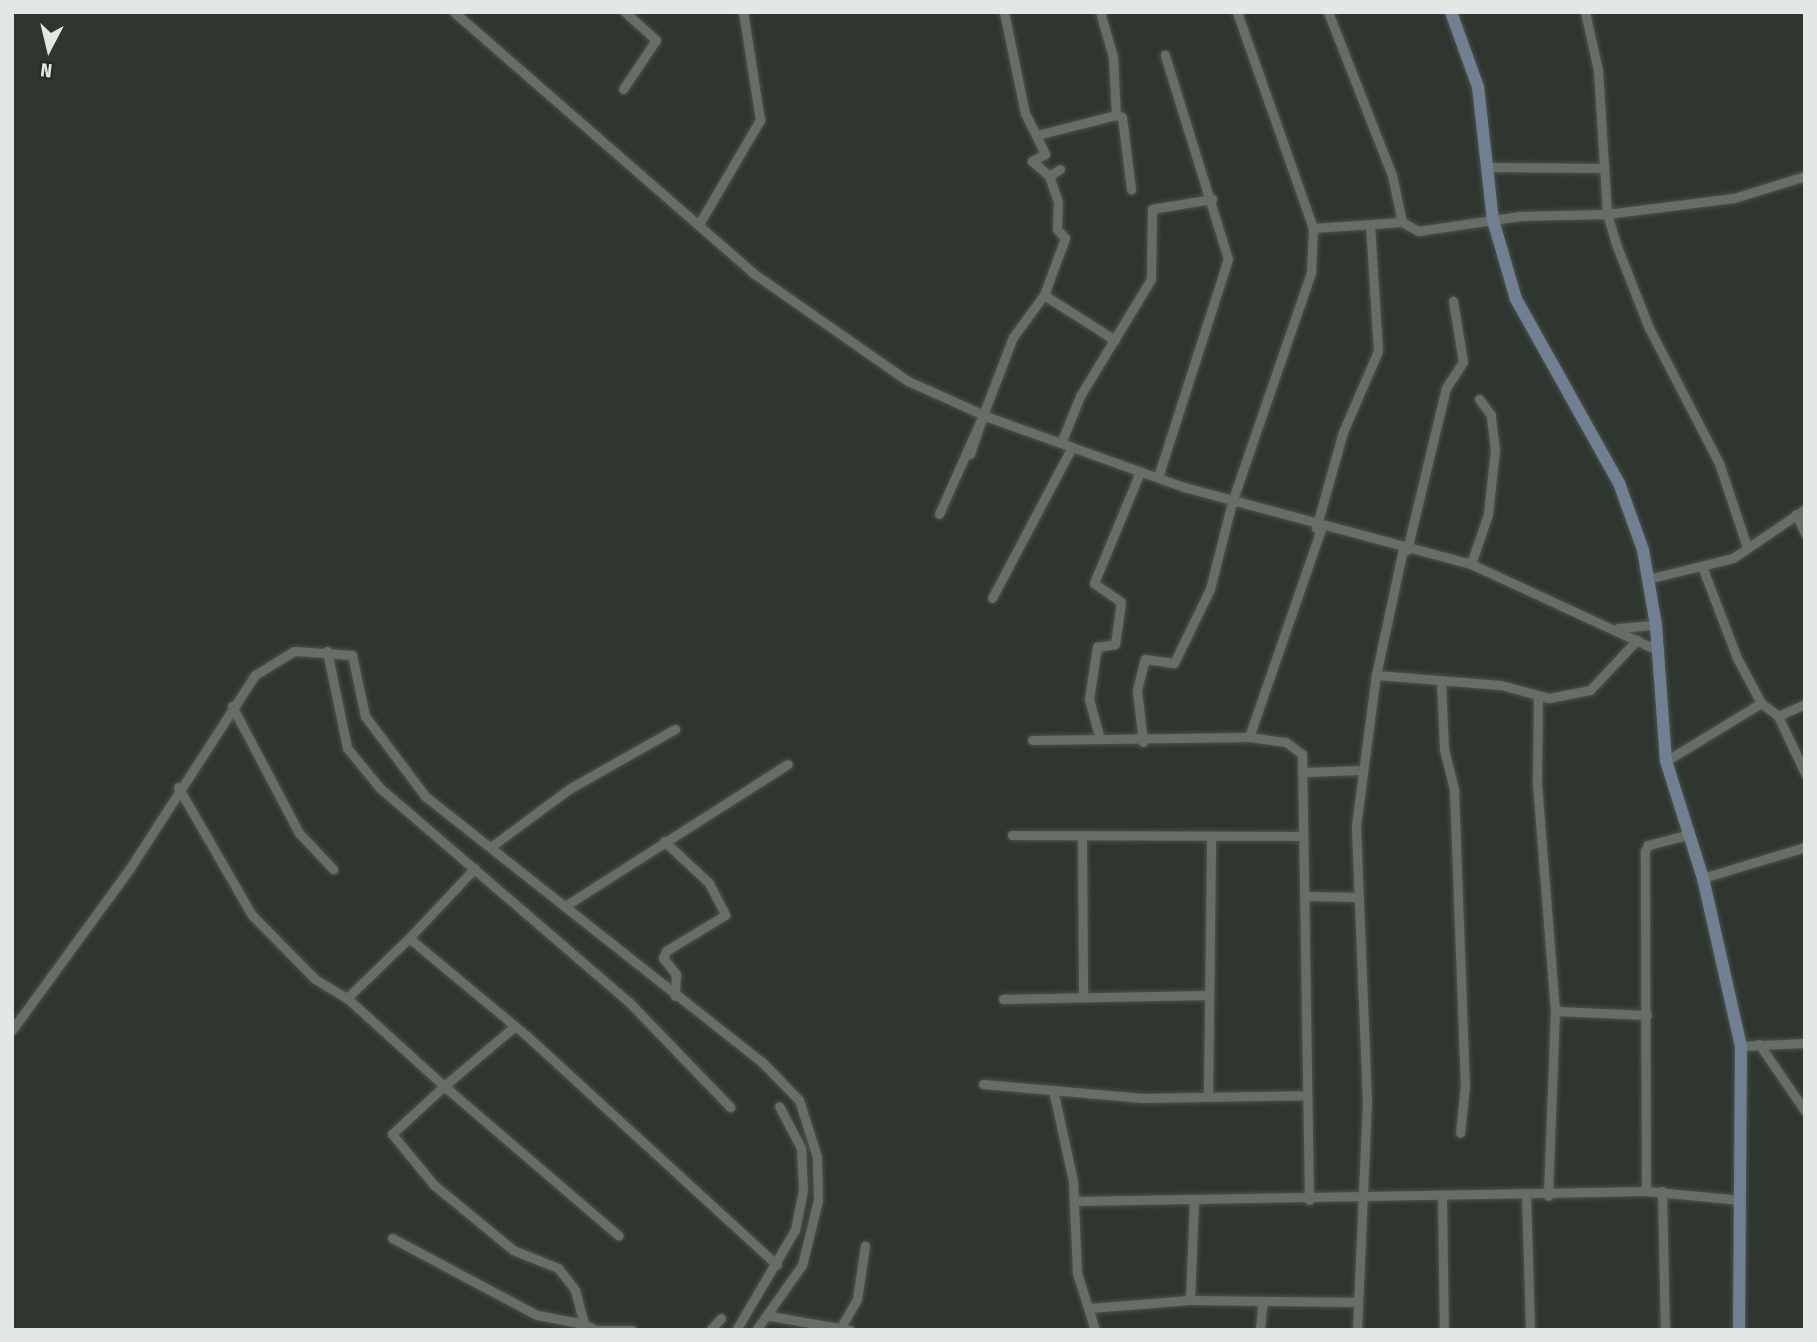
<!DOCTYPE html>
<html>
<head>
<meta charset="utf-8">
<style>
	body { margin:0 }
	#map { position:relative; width:1817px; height:1342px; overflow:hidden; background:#2f352f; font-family:"Fira Sans Condensed",sans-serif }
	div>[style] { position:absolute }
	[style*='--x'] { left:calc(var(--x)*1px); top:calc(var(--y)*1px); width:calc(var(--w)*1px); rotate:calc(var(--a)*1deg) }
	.roads { filter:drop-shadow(0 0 2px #4c524c) drop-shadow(0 0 2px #4c524c) }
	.street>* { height:9px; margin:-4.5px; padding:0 4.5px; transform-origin:4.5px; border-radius:4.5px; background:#676e67 }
	.secondary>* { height:12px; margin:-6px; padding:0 6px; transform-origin:6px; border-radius:6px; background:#717f92 }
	span { translate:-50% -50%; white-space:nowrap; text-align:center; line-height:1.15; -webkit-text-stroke:5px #252b25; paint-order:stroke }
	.frame { position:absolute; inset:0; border:14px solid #e4e8e4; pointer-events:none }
	.north { position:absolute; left:14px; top:14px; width:70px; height:70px; -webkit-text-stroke:5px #252b25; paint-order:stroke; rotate:187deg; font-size:19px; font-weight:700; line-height:28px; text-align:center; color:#e4e8e4 }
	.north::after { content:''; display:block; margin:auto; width:24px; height:32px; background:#e4e8e4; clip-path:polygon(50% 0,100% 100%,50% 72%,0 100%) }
</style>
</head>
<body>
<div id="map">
	<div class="roads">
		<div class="street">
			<div style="--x:454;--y:12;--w:397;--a:41.1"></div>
			<div style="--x:753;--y:273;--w:189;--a:34.9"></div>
			<div style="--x:908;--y:381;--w:88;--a:24.2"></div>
			<div style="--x:988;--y:417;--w:208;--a:19.7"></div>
			<div style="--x:1184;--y:487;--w:297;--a:15"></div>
			<div style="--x:1471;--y:564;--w:207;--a:24.8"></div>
			<div style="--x:1004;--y:12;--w:103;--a:78.3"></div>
			<div style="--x:1025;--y:113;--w:46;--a:64"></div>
			<div style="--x:1045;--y:154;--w:15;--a:152"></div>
			<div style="--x:1032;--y:161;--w:23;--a:41"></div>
			<div style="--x:1328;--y:12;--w:175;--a:68.6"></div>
			<div style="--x:1392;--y:175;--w:48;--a:78"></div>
			<div style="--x:1402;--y:222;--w:18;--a:29"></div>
			<div style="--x:1418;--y:231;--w:103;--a:-8.4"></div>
			<div style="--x:1520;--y:216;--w:87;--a:-1.3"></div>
			<div style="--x:1607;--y:214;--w:128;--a:-7.2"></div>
			<div style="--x:1734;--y:198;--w:74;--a:-17.2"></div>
			<div style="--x:1585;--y:12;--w:59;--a:77.4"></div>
			<div style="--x:1598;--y:70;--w:144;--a:86.4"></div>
			<div style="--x:1607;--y:214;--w:31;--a:73"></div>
			<div style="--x:1616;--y:244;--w:90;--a:68.6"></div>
			<div style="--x:1649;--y:328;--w:152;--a:62.6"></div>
			<div style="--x:1719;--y:463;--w:89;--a:71.6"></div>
			<div style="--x:623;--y:89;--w:59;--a:-56"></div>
			<div style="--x:656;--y:40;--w:42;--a:-137.9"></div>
			<div style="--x:1116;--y:115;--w:6;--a:18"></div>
			<div style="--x:1122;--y:117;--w:73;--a:82.9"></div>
			<div style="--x:1037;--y:135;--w:81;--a:-14.2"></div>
			<div style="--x:1116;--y:115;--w:58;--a:-93"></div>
			<div style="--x:1113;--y:57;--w:47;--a:-106.1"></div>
			<div style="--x:1489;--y:167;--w:114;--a:0.5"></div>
			<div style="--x:699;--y:224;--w:121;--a:-59.6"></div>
			<div style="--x:760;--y:120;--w:109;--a:-98.9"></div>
			<div style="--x:1313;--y:228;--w:89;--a:-3.9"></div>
			<div style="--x:1044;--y:295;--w:84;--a:32.4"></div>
			<div style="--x:983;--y:415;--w:84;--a:-69"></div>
			<div style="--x:1013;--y:337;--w:52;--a:-53.6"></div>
			<div style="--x:1044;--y:295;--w:61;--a:-69.8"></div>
			<div style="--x:1065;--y:238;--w:12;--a:-132"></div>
			<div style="--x:1057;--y:229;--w:27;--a:-88"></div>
			<div style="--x:1058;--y:202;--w:28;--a:-109"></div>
			<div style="--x:1049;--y:176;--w:13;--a:-32"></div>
			<div style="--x:1061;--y:443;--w:51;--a:-68"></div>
			<div style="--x:1080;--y:396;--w:137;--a:-58.7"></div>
			<div style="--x:1151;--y:279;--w:70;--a:-89.2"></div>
			<div style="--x:1152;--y:209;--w:61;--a:-9.5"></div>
			<div style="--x:1158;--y:477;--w:229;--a:-72.2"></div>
			<div style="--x:1228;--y:259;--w:214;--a:-107.2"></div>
			<div style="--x:939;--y:514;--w:108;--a:-66"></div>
			<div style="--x:983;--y:415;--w:41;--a:108.4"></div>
			<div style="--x:1796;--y:514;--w:21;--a:65"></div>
			<div style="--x:1316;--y:528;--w:100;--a:-74.3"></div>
			<div style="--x:1343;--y:432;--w:88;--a:-66.6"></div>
			<div style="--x:1378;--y:351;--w:126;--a:-93.6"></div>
			<div style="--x:1407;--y:550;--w:167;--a:-76.5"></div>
			<div style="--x:1446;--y:388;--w:31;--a:-57"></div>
			<div style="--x:1463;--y:362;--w:62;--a:-99.3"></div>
			<div style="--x:1471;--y:564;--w:53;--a:-71.2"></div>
			<div style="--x:1488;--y:514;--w:64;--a:-83.8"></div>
			<div style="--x:1495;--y:450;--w:35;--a:-97"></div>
			<div style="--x:1491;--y:415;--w:20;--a:-127"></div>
			<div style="--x:1703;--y:569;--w:95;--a:69.1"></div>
			<div style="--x:1737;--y:658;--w:51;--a:61.9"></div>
			<div style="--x:1761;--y:703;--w:21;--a:37"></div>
			<div style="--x:1778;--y:716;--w:63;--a:64.7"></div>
			<div style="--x:1648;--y:579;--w:88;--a:-13.9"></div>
			<div style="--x:1733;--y:558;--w:87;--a:-34.2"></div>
			<div style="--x:992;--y:598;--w:171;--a:-62.1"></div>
			<div style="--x:1618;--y:628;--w:38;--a:-5"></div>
			<div style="--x:327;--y:651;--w:99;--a:78.3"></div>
			<div style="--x:347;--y:748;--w:52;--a:50.5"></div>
			<div style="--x:380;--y:788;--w:328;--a:40.7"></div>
			<div style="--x:629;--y:1002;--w:146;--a:46.1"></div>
			<div style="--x:1376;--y:675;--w:125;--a:4.6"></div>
			<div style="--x:1501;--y:685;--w:50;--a:15.2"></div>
			<div style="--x:1549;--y:698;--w:42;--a:-11"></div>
			<div style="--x:1590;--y:690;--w:69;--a:-46.8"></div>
			<div style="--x:1441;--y:682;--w:67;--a:87.4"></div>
			<div style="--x:1444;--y:749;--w:41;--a:76"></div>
			<div style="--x:1454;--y:789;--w:296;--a:87.9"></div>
			<div style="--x:1465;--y:1085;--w:48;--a:95.9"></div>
			<div style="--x:1538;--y:696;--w:87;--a:90.7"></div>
			<div style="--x:1537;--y:783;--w:229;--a:85.5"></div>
			<div style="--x:1555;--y:1011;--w:185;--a:92.2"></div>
			<div style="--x:232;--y:706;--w:144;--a:62.2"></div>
			<div style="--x:299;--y:833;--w:50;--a:46.6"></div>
			<div style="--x:1778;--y:716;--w:30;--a:-24"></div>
			<div style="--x:1249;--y:737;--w:220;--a:-70.9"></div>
			<div style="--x:1100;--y:739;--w:41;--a:-105.4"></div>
			<div style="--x:1089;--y:699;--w:53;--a:-81.3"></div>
			<div style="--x:1097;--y:647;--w:18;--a:-9"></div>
			<div style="--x:1115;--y:644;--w:42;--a:-81.9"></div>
			<div style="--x:1121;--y:602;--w:33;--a:-145"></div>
			<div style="--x:1094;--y:583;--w:120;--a:-67.5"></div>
			<div style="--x:1032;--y:740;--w:217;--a:-0.8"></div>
			<div style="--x:1249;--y:737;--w:37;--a:8"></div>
			<div style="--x:1286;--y:742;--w:20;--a:37"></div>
			<div style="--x:1302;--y:754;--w:446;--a:89.1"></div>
			<div style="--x:1143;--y:742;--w:52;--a:-96.6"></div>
			<div style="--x:1137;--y:690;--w:32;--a:-76"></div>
			<div style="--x:1145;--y:659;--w:29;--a:8"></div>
			<div style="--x:1174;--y:663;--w:82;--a:-64.1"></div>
			<div style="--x:1210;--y:589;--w:90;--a:-75.8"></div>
			<div style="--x:1232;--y:502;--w:242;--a:-71"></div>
			<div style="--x:1311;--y:273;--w:45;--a:-87.5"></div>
			<div style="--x:1313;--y:228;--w:229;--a:-109.4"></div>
			<div style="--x:1666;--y:761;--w:111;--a:-31.4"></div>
			<div style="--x:1305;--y:772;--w:56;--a:-2"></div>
			<div style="--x:178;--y:787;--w:148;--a:60"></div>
			<div style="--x:252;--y:915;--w:90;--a:45.5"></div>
			<div style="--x:315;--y:979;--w:37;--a:31"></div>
			<div style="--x:347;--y:998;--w:131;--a:42.2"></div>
			<div style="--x:444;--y:1086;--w:71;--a:137.3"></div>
			<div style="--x:392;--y:1134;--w:66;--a:50.5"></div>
			<div style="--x:434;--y:1185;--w:102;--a:39.4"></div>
			<div style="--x:513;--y:1250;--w:48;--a:21.8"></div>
			<div style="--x:558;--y:1268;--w:28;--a:52"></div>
			<div style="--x:575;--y:1290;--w:35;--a:75"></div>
			<div style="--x:584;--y:1324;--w:13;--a:27"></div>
			<div style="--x:1012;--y:835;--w:290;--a:0.2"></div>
			<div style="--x:1082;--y:839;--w:156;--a:89.6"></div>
			<div style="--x:664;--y:841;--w:62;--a:43"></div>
			<div style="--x:709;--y:883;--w:36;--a:63"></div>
			<div style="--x:725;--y:915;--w:69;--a:148.6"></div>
			<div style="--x:666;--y:951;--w:8;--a:113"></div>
			<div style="--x:663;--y:958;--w:21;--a:51"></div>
			<div style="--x:676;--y:974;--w:22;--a:93"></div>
			<div style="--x:492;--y:846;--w:96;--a:-36.5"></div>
			<div style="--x:569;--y:789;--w:122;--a:-29.5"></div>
			<div style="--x:1703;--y:878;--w:107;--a:-16.9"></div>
			<div style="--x:1304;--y:896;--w:54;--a:1.1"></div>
			<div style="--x:565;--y:906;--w:264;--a:-32.5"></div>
			<div style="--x:409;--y:938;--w:96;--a:-46.7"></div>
			<div style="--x:347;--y:998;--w:86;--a:-44.1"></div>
			<div style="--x:409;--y:938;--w:152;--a:39.7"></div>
			<div style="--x:526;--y:1035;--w:340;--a:42.5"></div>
			<div style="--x:1003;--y:999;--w:202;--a:-1.1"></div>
			<div style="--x:1555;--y:1011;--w:92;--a:2.5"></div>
			<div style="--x:515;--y:1026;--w:93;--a:139.8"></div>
			<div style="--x:444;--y:1086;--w:230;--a:40.6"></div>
			<div style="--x:12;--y:1030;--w:200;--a:-53.9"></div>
			<div style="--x:130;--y:868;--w:230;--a:-57.1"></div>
			<div style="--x:255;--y:675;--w:46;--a:-31.6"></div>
			<div style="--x:294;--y:651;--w:58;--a:3.9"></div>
			<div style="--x:352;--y:655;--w:62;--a:78"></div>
			<div style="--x:365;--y:716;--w:100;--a:53.1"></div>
			<div style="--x:425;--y:796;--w:429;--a:38.3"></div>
			<div style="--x:762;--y:1062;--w:53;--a:45.8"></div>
			<div style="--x:799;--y:1100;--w:60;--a:72.5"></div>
			<div style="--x:817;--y:1157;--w:43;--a:88.7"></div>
			<div style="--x:818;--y:1200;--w:67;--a:103.8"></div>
			<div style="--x:802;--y:1265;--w:80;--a:125.3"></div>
			<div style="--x:1759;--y:1044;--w:81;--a:55.5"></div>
			<div style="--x:1741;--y:1046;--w:64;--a:-2.7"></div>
			<div style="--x:983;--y:1084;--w:160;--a:5"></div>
			<div style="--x:1142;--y:1098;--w:164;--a:-1"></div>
			<div style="--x:1054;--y:1094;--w:89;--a:77.7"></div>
			<div style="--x:1073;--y:1181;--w:92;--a:87.5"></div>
			<div style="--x:1077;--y:1273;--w:60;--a:72.5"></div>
			<div style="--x:1208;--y:1095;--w:258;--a:-89.3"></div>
			<div style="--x:1646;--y:1191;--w:340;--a:-90.2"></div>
			<div style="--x:1645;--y:851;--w:7;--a:-63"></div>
			<div style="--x:1648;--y:845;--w:40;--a:-14.4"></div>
			<div style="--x:1662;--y:1191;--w:139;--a:88.8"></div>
			<div style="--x:1526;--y:1194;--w:136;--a:88.3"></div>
			<div style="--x:1442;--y:1195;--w:135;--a:89.2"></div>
			<div style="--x:1075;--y:1201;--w:571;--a:-1"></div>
			<div style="--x:1646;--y:1191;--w:95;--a:5.4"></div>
			<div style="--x:392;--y:1238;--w:164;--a:28"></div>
			<div style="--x:537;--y:1315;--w:48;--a:10.8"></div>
			<div style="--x:584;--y:1324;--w:7;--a:124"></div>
			<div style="--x:1190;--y:1300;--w:100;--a:-87.7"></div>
			<div style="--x:1090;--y:1308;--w:100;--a:-4.6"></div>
			<div style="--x:1190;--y:1300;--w:167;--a:0.7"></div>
			<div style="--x:770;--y:1316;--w:81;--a:9.9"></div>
			<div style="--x:841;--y:1327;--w:32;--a:-60"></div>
			<div style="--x:857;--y:1299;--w:54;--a:-81.4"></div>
			<div style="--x:599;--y:1330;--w:33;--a:0"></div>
			<div style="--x:710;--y:1330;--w:16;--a:-47"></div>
			<div style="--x:736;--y:1330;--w:116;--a:-59.5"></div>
			<div style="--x:795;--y:1230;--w:41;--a:-78.7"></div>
			<div style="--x:803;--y:1190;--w:42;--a:-92.7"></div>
			<div style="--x:801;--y:1148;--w:47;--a:-117.6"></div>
			<div style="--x:1260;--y:1330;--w:25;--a:-85"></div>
			<div style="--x:1357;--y:1330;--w:228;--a:-87.5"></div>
			<div style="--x:1367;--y:1102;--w:276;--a:-92.3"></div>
			<div style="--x:1356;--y:826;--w:152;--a:-82.5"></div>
			<div style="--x:1376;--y:675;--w:129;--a:-77.9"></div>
		</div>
		<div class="secondary">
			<div style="--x:1451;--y:12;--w:80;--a:70.2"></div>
			<div style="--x:1478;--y:87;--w:134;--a:83.6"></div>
			<div style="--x:1493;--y:220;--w:82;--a:73.8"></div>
			<div style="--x:1516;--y:299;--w:211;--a:60.8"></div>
			<div style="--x:1619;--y:483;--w:71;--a:70.3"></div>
			<div style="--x:1643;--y:550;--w:76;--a:80.2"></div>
			<div style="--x:1656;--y:625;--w:136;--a:85.8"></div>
			<div style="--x:1666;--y:761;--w:123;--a:72.5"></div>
			<div style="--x:1703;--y:878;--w:172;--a:77.3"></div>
			<div style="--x:1741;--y:1046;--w:284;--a:90.4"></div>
		</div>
	</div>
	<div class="frame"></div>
	<div class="north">N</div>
</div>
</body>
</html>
